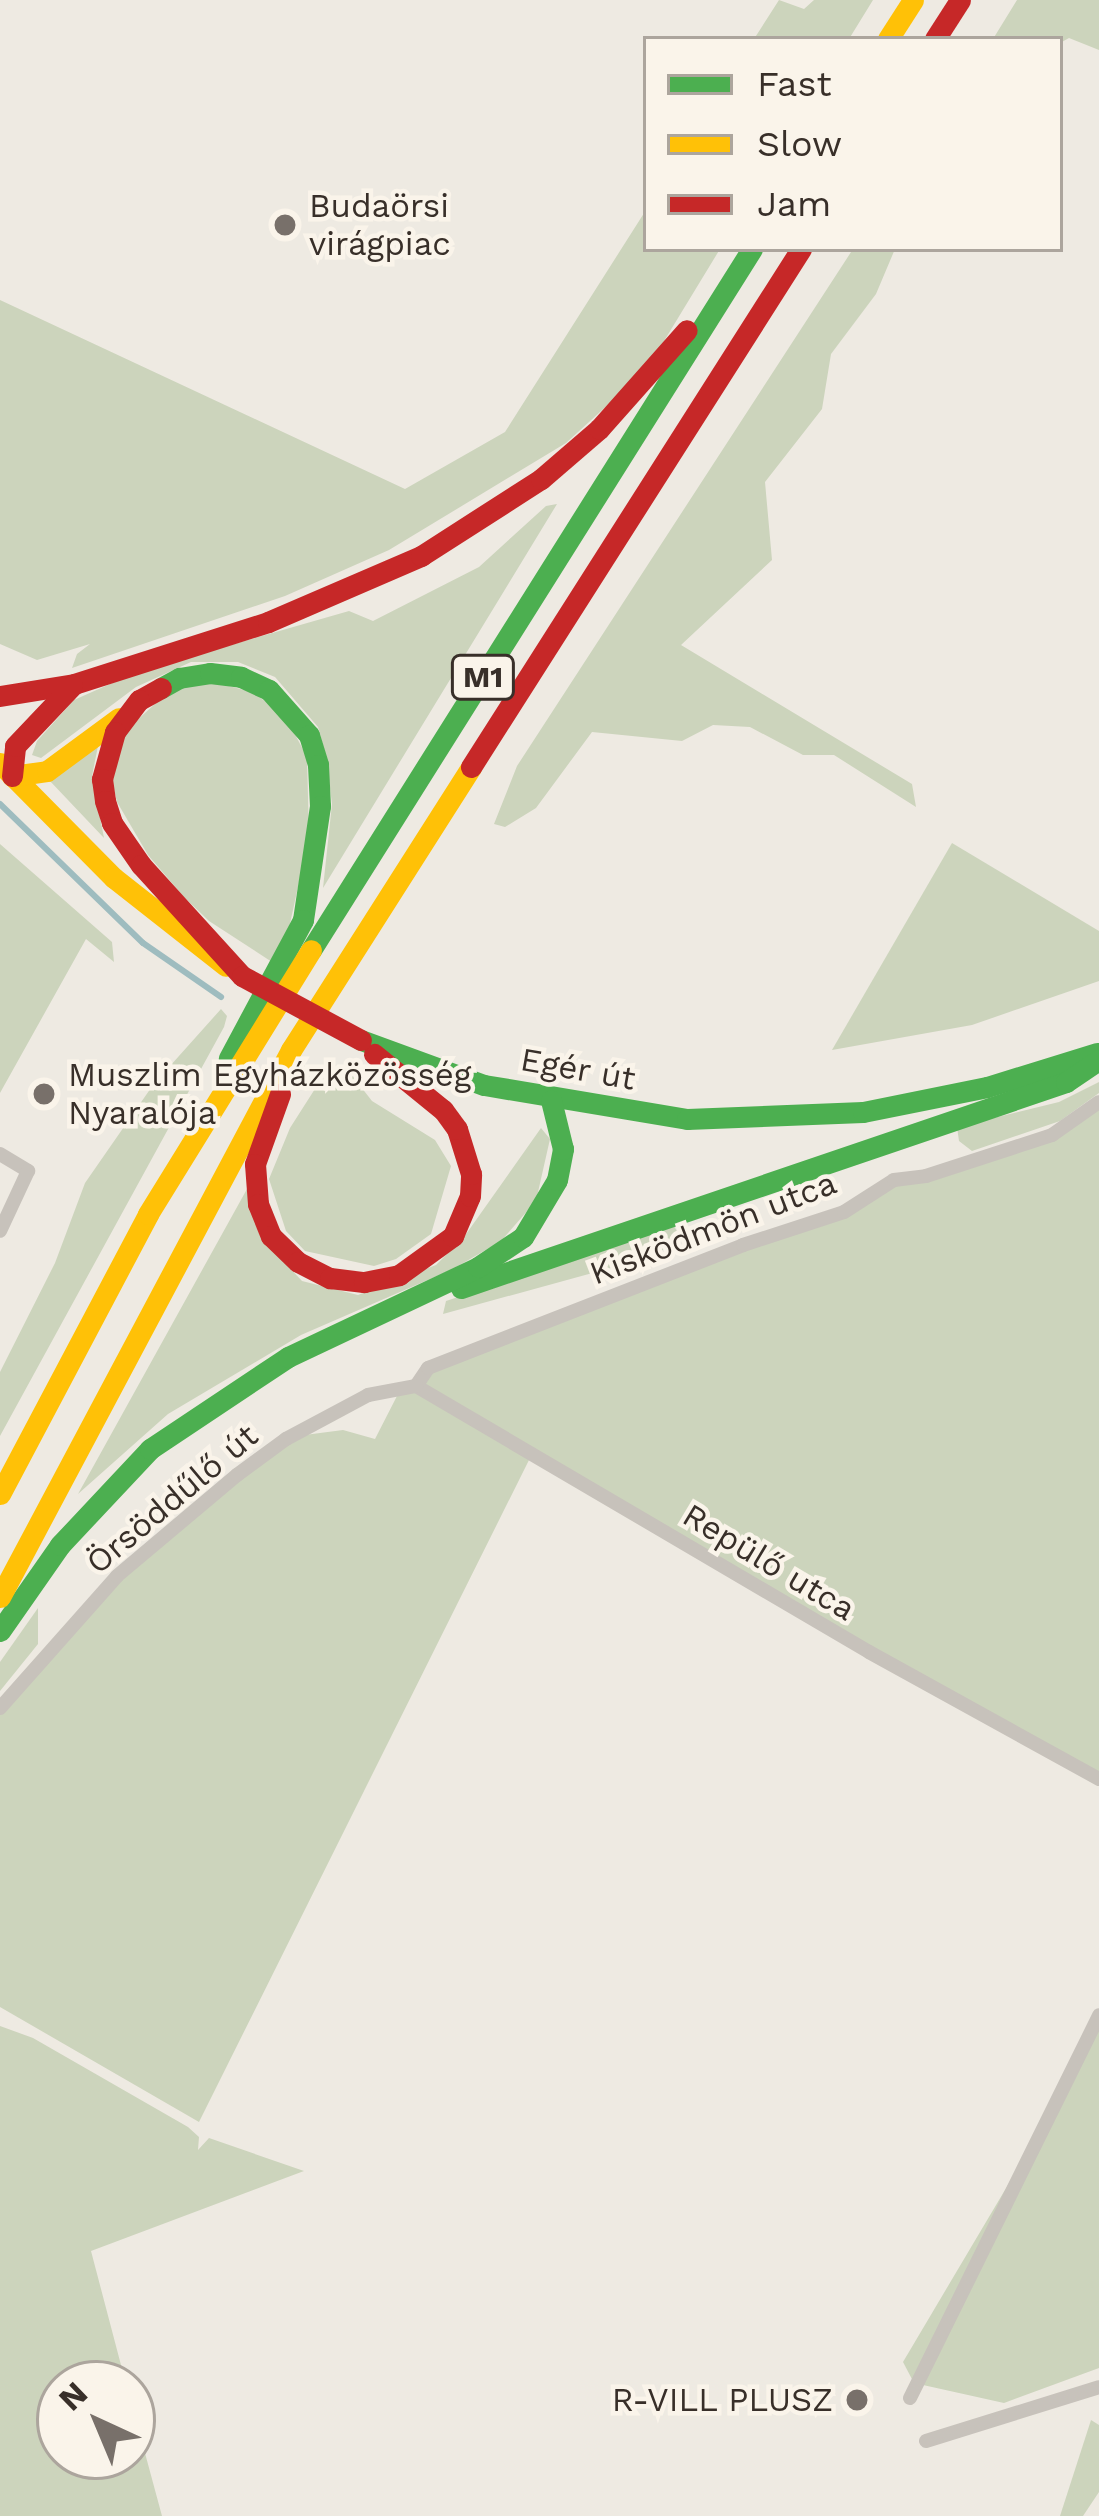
<!DOCTYPE html>
<html>
<head>
<meta charset="utf-8">
<style>
	body { margin:0 }
	#map { position:relative; width:1099px; height:2516px; overflow:hidden; background:#eeeae2; font-family:"Work Sans",sans-serif }
	div>[style] { position:absolute }
	[style*='--x'] { left:calc(var(--x)*1px); top:calc(var(--y)*1px); width:calc(var(--w)*1px); rotate:calc(var(--a)*1deg) }
	.green>* { inset:0; background:#ccd4bc }
	.stream>* { height:6px; margin:-3px; padding:0 3px; transform-origin:3px; border-radius:3px; background:#9ebcbf }
	.street>* { height:14px; margin:-7px; padding:0 7px; transform-origin:7px; border-radius:7px; background:#c7c2bb }
	.fast>* { height:21px; margin:-10.5px; padding:0 10.5px; transform-origin:10.5px; border-radius:10.5px; background:#4caf50 }
	.slow>* { height:21px; margin:-10.5px; padding:0 10.5px; transform-origin:10.5px; border-radius:10.5px; background:#ffc107 }
	.jam>* { height:21px; margin:-10.5px; padding:0 10.5px; transform-origin:10.5px; border-radius:10.5px; background:#c62828 }
	.jam-bridge>* { height:21px; margin:-10.5px; padding:0 10.5px; transform-origin:10.5px; border-radius:10.5px; background:#c62828 }
	.dots>* { width:33px; height:33px; translate:-50% -50%; box-sizing:border-box; border:6px solid #faf4ea; border-radius:50% }
	span { translate:-50% -50%; white-space:nowrap; text-align:center; line-height:1.15; -webkit-text-stroke:9px #faf4ea; paint-order:stroke }
	.shield-label span { padding:3px 9px; background:#faf4ea; border:3px solid; border-radius:9px; -webkit-text-stroke-width:0 }
	.shield-label { font-size:30px; color:#382f29; font-weight:700 }
	.poi-label { font-size:33px; color:#382f29 }
	.left { translate:0 -50%; text-align:left }
	.right { translate:-100% -50%; text-align:right }
	.street-label { font-size:33px; color:#382f29 }
	.legend { position:absolute; left:643px; top:36px; width:420px; height:216px; box-sizing:border-box; background:#faf4ea; border:3px solid #aca59d; margin:0; padding:15px 21px; list-style:none; font-size:36px; color:#382f29 }
	.legend li { display:flex; align-items:center; gap:24px; height:60px }
	.legend b { width:60px; border:3px solid #aca59d }
	.north { position:absolute; left:36px; top:2360px; width:120px; height:120px; box-sizing:border-box; background:#faf4ea; border:3px solid #aca59d; border-radius:50%; rotate:316deg; font-size:33px; font-weight:700; line-height:48px; text-align:center; color:#382f29 }
	.north::after { content:''; display:block; margin:auto; width:42px; height:54px; background:#78706a; clip-path:polygon(50% 0,100% 100%,50% 72%,0 100%) }
</style>
</head>
<body>
<div id="map">
	<div class="green">
		<div style="clip-path:polygon(779px 0,804px 9px,814px 0,873px 0,849px 39px,754px 39px)"></div>
		<div style="clip-path:polygon(1017px 0,1099px 0,1099px 50px,1069px 38px,1060px 43px,993px 39px)"></div>
		<div style="clip-path:polygon(646px 210px,646px 249px,720px 249px,647px 369px,566px 443px,389px 550px,285px 596px,72px 668px,77px 654px,90px 644px,37px 660px,0 644px,0 300px,405px 489px,505px 432px)"></div>
		<div style="clip-path:polygon(853px 249px,895px 249px,876px 294px,831px 354px,822px 409px,765px 482px,772px 560px,681px 645px,912px 784px,916px 807px,834px 755px,803px 755px,750px 727px,713px 725px,682px 741px,592px 732px,536px 808px,505px 827px,494px 824px,517px 766px)"></div>
		<div style="clip-path:polygon(557px 504px,323px 888px,332px 804px,326px 756px,318px 727px,275px 677px,238px 662px,191px 662px,136px 687px,41px 758px,32px 755px,37px 741px,74px 700px,137px 672px,349px 611px,373px 621px,479px 567px,546px 506px)"></div>
		<div style="clip-path:polygon(202px 679px,252px 692px,268px 703px,290px 725px,307px 757px,309px 836px,288px 933px,272px 962px,209px 921px,184px 897px,148px 855px,117px 802px,111px 776px,122px 734px,168px 692px)"></div>
		<div style="clip-path:polygon(99px 741px,92px 776px,104px 838px,49px 780px)"></div>
		<div style="clip-path:polygon(952px 843px,1099px 931px,1099px 981px,972px 1025px,832px 1050px)"></div>
		<div style="clip-path:polygon(0 844px,112px 942px,114px 962px,86px 939px,0 1093px)"></div>
		<div style="clip-path:polygon(221px 1009px,227px 1016px,224px 1027px,0 1436px,0 1372px,55px 1263px,85px 1183px,153px 1085px)"></div>
		<div style="clip-path:polygon(347px 1069px,372px 1101px,435px 1140px,451px 1166px,431px 1234px,396px 1259px,374px 1266px,305px 1251px,286px 1231px,269px 1179px,290px 1128px,320px 1081px)"></div>
		<div style="clip-path:polygon(1099px 1082px,1099px 1093px,1060px 1121px,972px 1151px,959px 1141px,957px 1127px,1059px 1102px)"></div>
		<div style="clip-path:polygon(1099px 1102px,1099px 1779px,530px 1458px,199px 2122px,0 2007px,0 1711px,81px 1614px,155px 1547px,297px 1436px,343px 1430px,375px 1439px,397px 1396px,420px 1376px,844px 1212px,864px 1196px,1052px 1135px)"></div>
		<div style="clip-path:polygon(541px 1128px,550px 1139px,536px 1201px,501px 1241px,453px 1269px,301px 1335px,168px 1414px,78px 1494px,247px 1189px,269px 1246px,302px 1281px,358px 1295px,436px 1265px,464px 1237px)"></div>
		<div style="clip-path:polygon(674px 1226px,678px 1233px,658px 1255px,443px 1314px,446px 1301px)"></div>
		<div style="clip-path:polygon(38px 1608px,38px 1644px,0 1691px,0 1662px)"></div>
		<div style="clip-path:polygon(1099px 2015px,1099px 2368px,1004px 2403px,914px 2383px,903px 2362px,1047px 2119px)"></div>
		<div style="clip-path:polygon(0 2026px,33px 2038px,188px 2127px,199px 2137px,198px 2150px,209px 2138px,304px 2171px,91px 2251px,126px 2384px,60px 2384px,60px 2456px,132px 2456px,132px 2405px,162px 2516px,0 2516px)"></div>
		<div style="clip-path:polygon(1091px 2420px,1099px 2425px,1099px 2492px,1083px 2516px,1060px 2516px)"></div>
	</div>
	<div class="stream">
		<div style="--x:0;--y:804;--w:199;--a:44.2"></div>
		<div style="--x:143;--y:943;--w:95;--a:34.7"></div>
	</div>
	<div class="street">
		<div style="--x:0;--y:1154;--w:33;--a:31"></div>
		<div style="--x:28;--y:1171;--w:66;--a:115"></div>
		<div style="--x:416;--y:1386;--w:525;--a:30.42"></div>
		<div style="--x:869;--y:1652;--w:263;--a:28.9"></div>
		<div style="--x:416;--y:1386;--w:22;--a:-56"></div>
		<div style="--x:428;--y:1368;--w:338;--a:-21.3"></div>
		<div style="--x:743;--y:1245;--w:106;--a:-18.1"></div>
		<div style="--x:844;--y:1212;--w:59;--a:-32.6"></div>
		<div style="--x:894;--y:1180;--w:32;--a:-7"></div>
		<div style="--x:926;--y:1176;--w:133;--a:-18"></div>
		<div style="--x:1052;--y:1135;--w:57;--a:-35.1"></div>
		<div style="--x:0;--y:1708;--w:176;--a:-48.4"></div>
		<div style="--x:117;--y:1576;--w:157;--a:-40.1"></div>
		<div style="--x:237;--y:1475;--w:61;--a:-36.3"></div>
		<div style="--x:286;--y:1439;--w:93;--a:-28.2"></div>
		<div style="--x:368;--y:1395;--w:49;--a:-10.6"></div>
		<div style="--x:910;--y:2398;--w:427;--a:-63.7"></div>
		<div style="--x:926;--y:2441;--w:181;--a:-17.3"></div>
	</div>
	<div class="fast">
		<div style="--x:161;--y:688;--w:21;--a:-29"></div>
		<div style="--x:179;--y:678;--w:31;--a:-9"></div>
		<div style="--x:210;--y:673;--w:31;--a:7"></div>
		<div style="--x:241;--y:677;--w:31;--a:25"></div>
		<div style="--x:269;--y:690;--w:60;--a:48.4"></div>
		<div style="--x:309;--y:735;--w:31;--a:73"></div>
		<div style="--x:318;--y:765;--w:41;--a:87.2"></div>
		<div style="--x:320;--y:806;--w:115;--a:98.5"></div>
		<div style="--x:303;--y:920;--w:157;--a:118.2"></div>
		<div style="--x:311;--y:950;--w:828;--a:-57.83"></div>
		<div style="--x:361;--y:1040;--w:131;--a:20.1"></div>
		<div style="--x:484;--y:1085;--w:206;--a:9.5"></div>
		<div style="--x:687;--y:1119;--w:176;--a:-2.3"></div>
		<div style="--x:863;--y:1112;--w:126;--a:-11.4"></div>
		<div style="--x:987;--y:1087;--w:115;--a:-17.2"></div>
		<div style="--x:461;--y:1288;--w:639;--a:-18.8"></div>
		<div style="--x:1066;--y:1082;--w:40;--a:-34"></div>
		<div style="--x:0;--y:1631;--w:105;--a:-55.1"></div>
		<div style="--x:60;--y:1545;--w:132;--a:-46.8"></div>
		<div style="--x:150;--y:1449;--w:166;--a:-33.7"></div>
		<div style="--x:288;--y:1357;--w:210;--a:-25.3"></div>
		<div style="--x:478;--y:1267;--w:54;--a:-33.7"></div>
		<div style="--x:523;--y:1237;--w:66;--a:-59.2"></div>
		<div style="--x:557;--y:1180;--w:32;--a:-79"></div>
		<div style="--x:563;--y:1149;--w:50;--a:-103.8"></div>
	</div>
	<div class="slow">
		<div style="--x:888;--y:39;--w:46;--a:-57.3"></div>
		<div style="--x:0;--y:763;--w:162;--a:45.3"></div>
		<div style="--x:114;--y:878;--w:142;--a:38.2"></div>
		<div style="--x:12;--y:776;--w:35;--a:-8"></div>
		<div style="--x:47;--y:771;--w:89;--a:-36.4"></div>
		<div style="--x:0;--y:1494;--w:317;--a:-62.1"></div>
		<div style="--x:148;--y:1214;--w:310;--a:-58.3"></div>
		<div style="--x:0;--y:1597;--w:620;--a:-61.99"></div>
		<div style="--x:291;--y:1050;--w:335;--a:-57.5"></div>
	</div>
	<div class="jam">
		<div style="--x:935;--y:39;--w:46;--a:-57.3"></div>
		<div style="--x:161;--y:688;--w:25;--a:151"></div>
		<div style="--x:139;--y:700;--w:40;--a:127"></div>
		<div style="--x:115;--y:732;--w:49;--a:105.5"></div>
		<div style="--x:102;--y:779;--w:22;--a:82"></div>
		<div style="--x:105;--y:801;--w:23;--a:72"></div>
		<div style="--x:112;--y:823;--w:51;--a:55.4"></div>
		<div style="--x:141;--y:865;--w:150;--a:47.7"></div>
		<div style="--x:0;--y:696;--w:75;--a:-9.2"></div>
		<div style="--x:74;--y:684;--w:204;--a:-17.7"></div>
		<div style="--x:268;--y:622;--w:167;--a:-23.3"></div>
		<div style="--x:421;--y:556;--w:143;--a:-32.7"></div>
		<div style="--x:541;--y:479;--w:77;--a:-40.8"></div>
		<div style="--x:599;--y:429;--w:132;--a:-48.4"></div>
		<div style="--x:471;--y:767;--w:614;--a:-57.5"></div>
		<div style="--x:12;--y:776;--w:30;--a:-84"></div>
		<div style="--x:15;--y:746;--w:83;--a:-46.5"></div>
		<div style="--x:280;--y:1094;--w:74;--a:109.7"></div>
		<div style="--x:255;--y:1164;--w:40;--a:85.7"></div>
		<div style="--x:258;--y:1204;--w:35;--a:68"></div>
		<div style="--x:271;--y:1236;--w:37;--a:44"></div>
		<div style="--x:298;--y:1262;--w:36;--a:27"></div>
		<div style="--x:330;--y:1278;--w:34;--a:7"></div>
		<div style="--x:364;--y:1282;--w:36;--a:-11"></div>
		<div style="--x:399;--y:1275;--w:67;--a:-35.8"></div>
		<div style="--x:453;--y:1236;--w:43;--a:-67"></div>
		<div style="--x:470;--y:1196;--w:22;--a:-87"></div>
		<div style="--x:471;--y:1174;--w:47;--a:-107.3"></div>
		<div style="--x:457;--y:1129;--w:24;--a:-126"></div>
		<div style="--x:443;--y:1110;--w:89;--a:-140.9"></div>
	</div>
	<div class="jam-bridge">
		<div style="--x:242;--y:976;--w:135;--a:28.3"></div>
	</div>
	<div class="dots">
		<div style="left:285px;top:225px;background:#78706a"></div>
		<div style="left:44px;top:1094px;background:#78706a"></div>
		<div style="left:857px;top:2400px;background:#78706a"></div>
	</div>
	<div class="shield-label">
		<span style="left:483px;top:677px">M1</span>
	</div>
	<div class="poi-label">
		<span class="left" style="left:309px;top:225px">Budaörsi<br>virágpiac</span>
		<span class="left" style="left:68px;top:1094px">Muszlim Egyházközösség<br>Nyaralója</span>
		<span class="right" style="left:833px;top:2400px">R-VILL PLUSZ</span>
	</div>
	<div class="street-label">
		<span style="left:578px;top:1069px;rotate:10deg">Egér út</span>
		<span style="left:713px;top:1228px;rotate:-21deg">Kisködmön utca</span>
		<span style="left:172px;top:1499px;rotate:-40deg">Örsöddűlő út</span>
		<span style="left:769px;top:1562px;rotate:31deg">Repülő utca</span>
	</div>
	<ul class="legend">
	<li><b style="height:15px;background:#4caf50"></b>Fast</li>
	<li><b style="height:15px;background:#ffc107"></b>Slow</li>
	<li><b style="height:15px;background:#c62828"></b>Jam</li>
	</ul>
	<div class="north">N</div>
</div>
</body>
</html>
